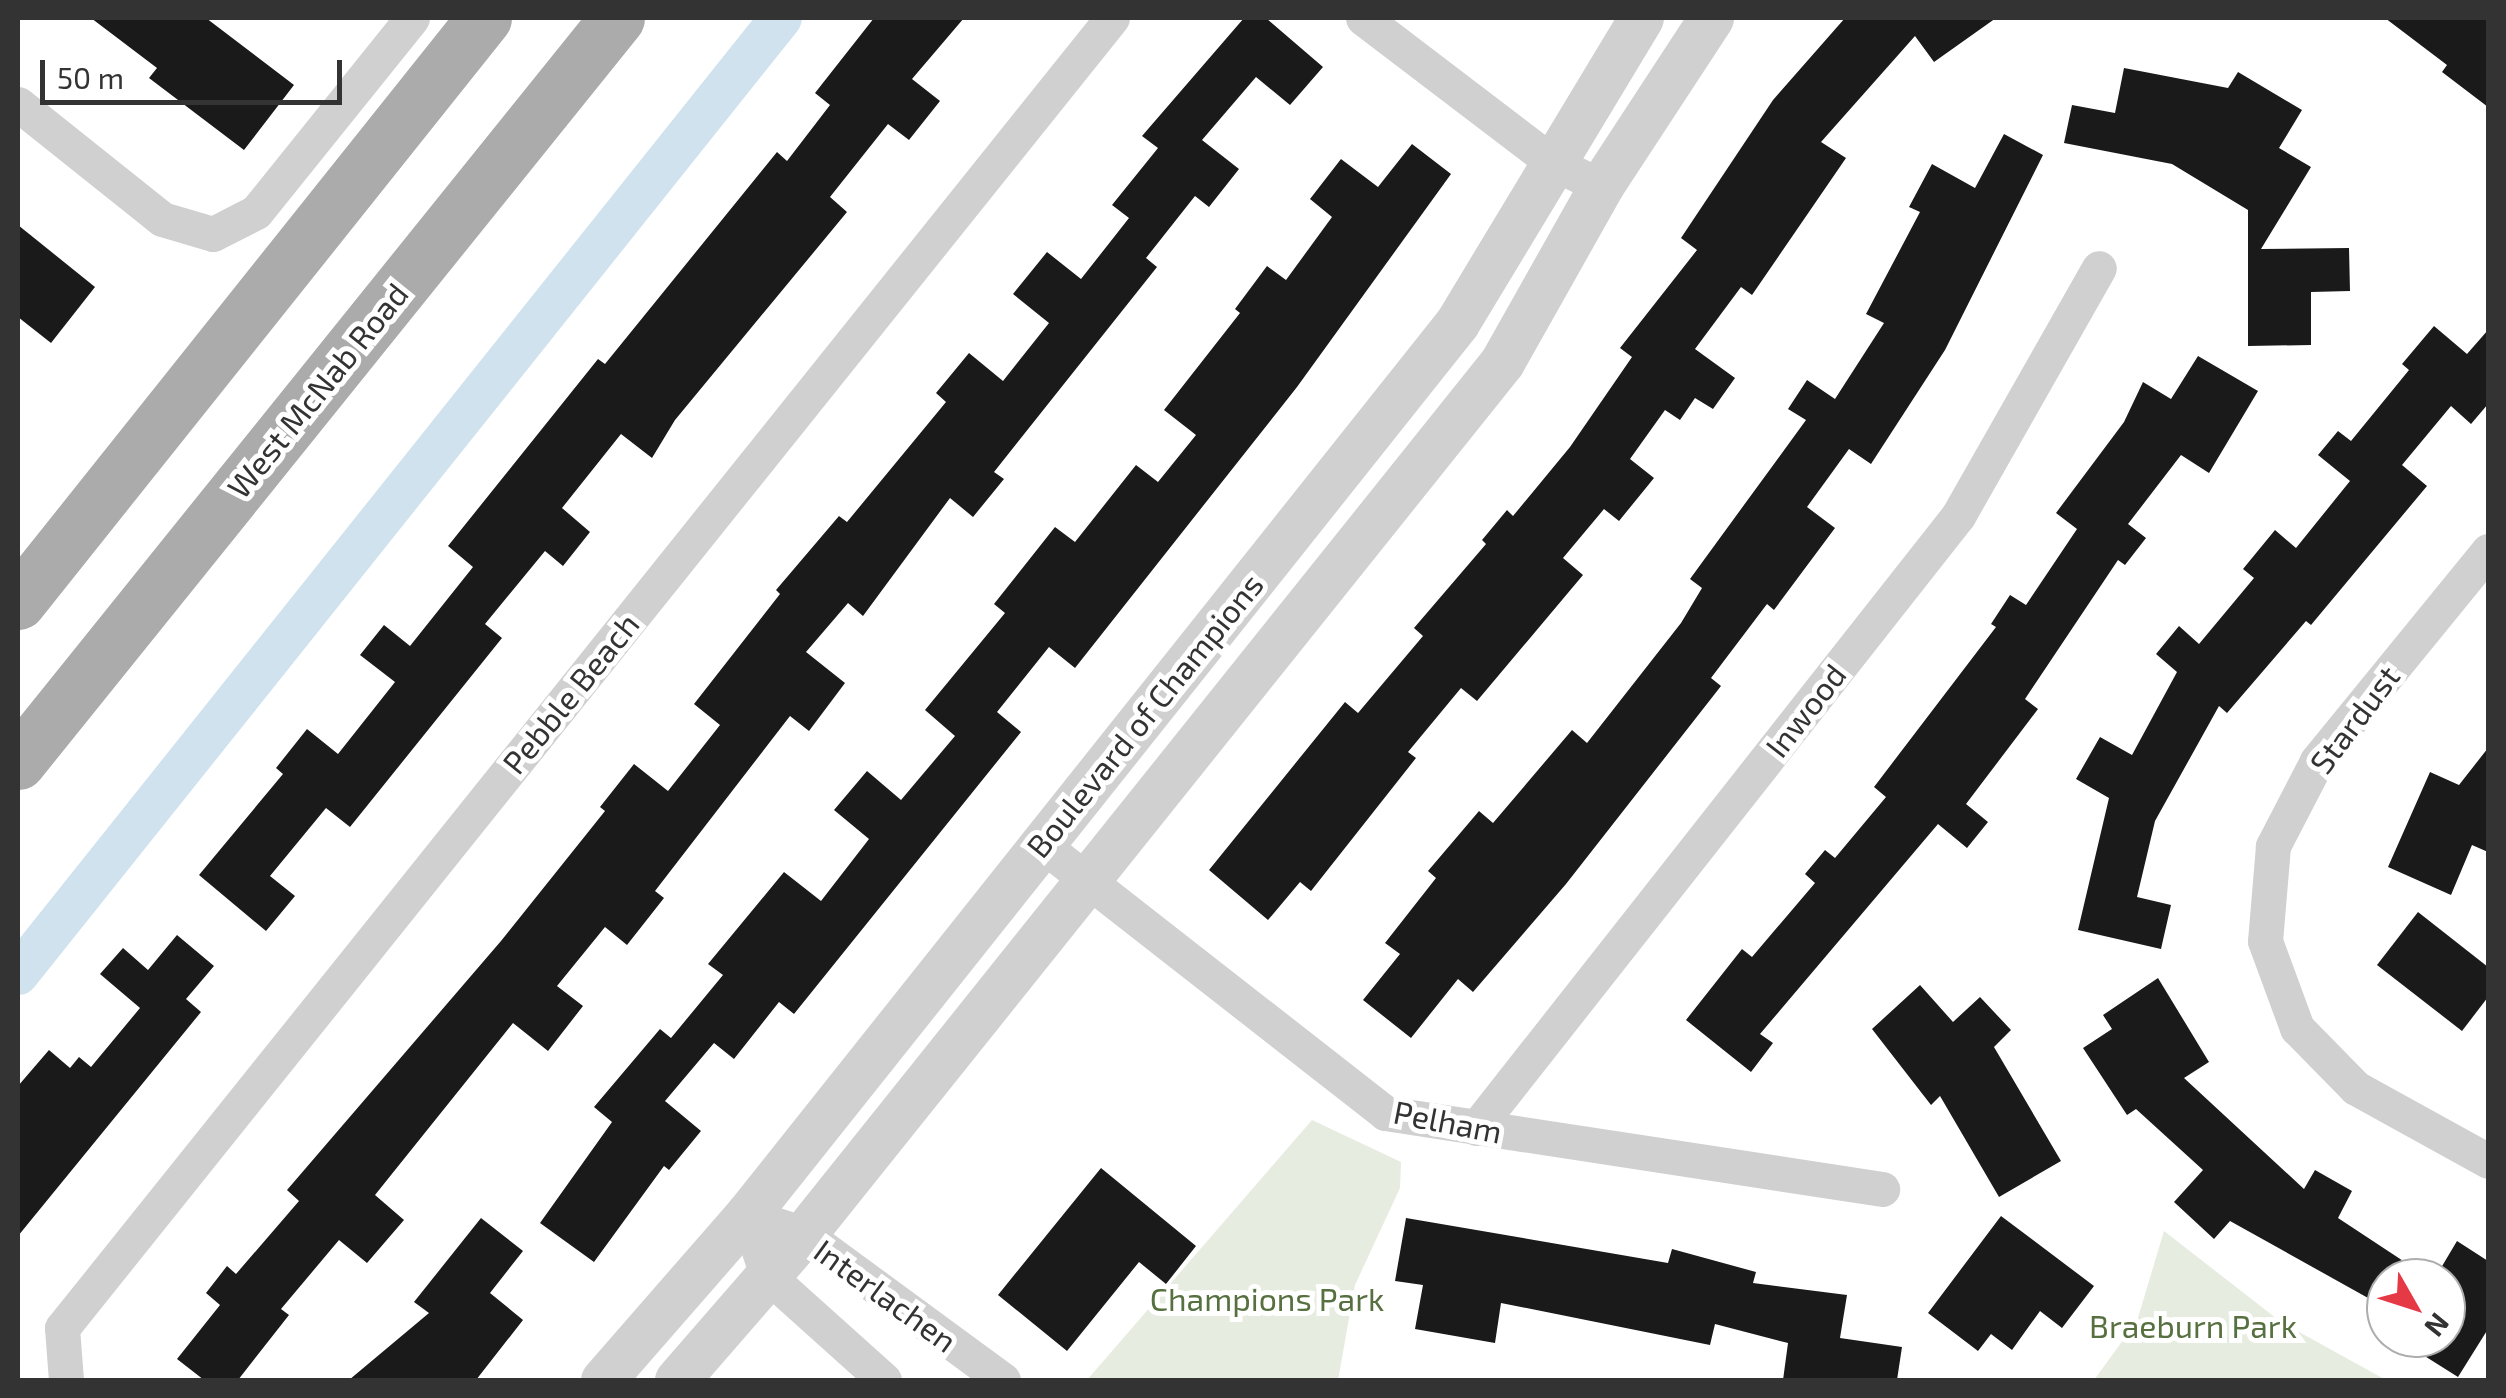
<!DOCTYPE html>
<html>
<head>
<meta charset="utf-8">
<style>
	body { margin:0 }
	#map { position:relative; width:2506px; height:1398px; overflow:hidden; background:#fff; font-family:"Exo 2",sans-serif }
	div>[style] { position:absolute }
	[style*='--x'] { left:calc(var(--x)*1px); top:calc(var(--y)*1px); width:calc(var(--w)*1px); rotate:calc(var(--a)*1deg) }
	.green>* { inset:0; background:#e6ecdf }
	.canal>* { height:42px; margin:-21px; padding:0 21px; transform-origin:21px; border-radius:21px; background:#cfe2ee }
	.building>* { inset:0; background:#1a1a1a }
	.minor>* { height:35px; margin:-17.5px; padding:0 17.5px; transform-origin:17.5px; border-radius:17.5px; background:#d0d0d0 }
	.tertiary>* { height:45px; margin:-22.5px; padding:0 22.5px; transform-origin:22.5px; border-radius:22.5px; background:#d0d0d0 }
	.primary>* { height:55px; margin:-27.5px; padding:0 27.5px; transform-origin:27.5px; border-radius:27.5px; background:#ababab }
	span { translate:-50% -50%; white-space:nowrap; text-align:center; line-height:1.15; -webkit-text-stroke:10px #fff; paint-order:stroke }
	.street-label { font-size:32px; color:#333 }
	.park-label { font-size:32px; color:#56703f }
	.frame { position:absolute; inset:0; border:20px solid #333; pointer-events:none }
	.north { position:absolute; left:2366px; top:1258px; width:100px; height:100px; box-sizing:border-box; background:#fff; border:2px solid #adadad; border-radius:50%; rotate:129deg; font-size:28px; font-weight:700; line-height:40px; text-align:center; color:#333 }
	.north::after { content:''; display:block; margin:auto; width:35px; height:45px; background:#e63946; clip-path:polygon(50% 0,100% 100%,50% 72%,0 100%) }
	.scale { position:absolute; left:40px; top:60px; width:302px; height:45px; box-sizing:border-box; border:5px solid #333; border-top:0; padding-left:12px; font-size:30px; line-height:35px; white-space:nowrap; color:#333; -webkit-text-stroke:8px #fff; paint-order:stroke }
</style>
</head>
<body>
<div id="map">
	<div class="green">
		<div style="clip-path:polygon(1312px 1120px,1401px 1162px,1400px 1188px,1355px 1285px,1338px 1380px,1087px 1380px)"></div>
		<div style="clip-path:polygon(2164px 1231px,2281px 1322px,2386px 1380px,2094px 1380px,2137px 1321px)"></div>
	</div>
	<div class="canal">
		<div style="--x:18;--y:974;--w:1223;--a:-51.41"></div>
	</div>
	<div class="building">
		<div style="clip-path:polygon(91px 18px,206px 18px,294px 85px,244px 150px,149px 78px,157px 68px)"></div>
		<div style="clip-path:polygon(874px 18px,964px 18px,912px 79px,940px 101px,909px 140px,888px 124px,830px 197px,847px 212px,675px 420px,652px 458px,621px 434px,562px 508px,590px 532px,563px 566px,545px 551px,485px 624px,502px 638px,350px 827px,326px 808px,270px 876px,295px 896px,266px 931px,199px 875px,283px 774px,276px 768px,307px 729px,338px 754px,395px 682px,360px 655px,384px 625px,410px 646px,473px 567px,448px 546px,598px 359px,605px 364px,777px 152px,787px 161px,830px 105px,815px 93px)"></div>
		<div style="clip-path:polygon(1244px 18px,1266px 18px,1323px 67px,1290px 105px,1256px 77px,1202px 140px,1239px 169px,1209px 207px,1195px 196px,1146px 258px,1157px 267px,994px 472px,1004px 479px,973px 517px,950px 498px,863px 616px,848px 603px,806px 652px,845px 683px,809px 731px,790px 716px,655px 891px,664px 898px,627px 945px,605px 927px,557px 986px,583px 1006px,548px 1051px,513px 1023px,375px 1195px,404px 1220px,367px 1263px,339px 1240px,281px 1309px,289px 1315px,238px 1380px,204px 1380px,177px 1359px,220px 1305px,206px 1293px,227px 1266px,236px 1274px,299px 1201px,287px 1190px,501px 941px,605px 811px,600px 807px,634px 764px,668px 791px,720px 725px,694px 704px,780px 594px,776px 590px,839px 516px,847px 522px,946px 402px,936px 393px,969px 353px,1003px 381px,1049px 323px,1013px 294px,1047px 252px,1081px 279px,1129px 218px,1112px 205px,1158px 148px,1142px 136px)"></div>
		<div style="clip-path:polygon(1845px 18px,1996px 18px,1934px 62px,1915px 36px,1821px 142px,1846px 158px,1752px 295px,1741px 287px,1695px 349px,1735px 378px,1713px 409px,1695px 398px,1680px 420px,1665px 410px,1630px 459px,1654px 478px,1619px 521px,1604px 509px,1563px 558px,1583px 575px,1477px 701px,1461px 688px,1408px 752px,1416px 758px,1311px 891px,1300px 882px,1268px 920px,1209px 870px,1345px 702px,1358px 713px,1423px 636px,1414px 628px,1486px 544px,1482px 540px,1507px 510px,1513px 516px,1570px 447px,1632px 357px,1620px 348px,1697px 250px,1681px 238px,1773px 100px)"></div>
		<div style="clip-path:polygon(2385px 18px,2488px 18px,2488px 107px,2442px 72px,2447px 65px)"></div>
		<div style="clip-path:polygon(2124px 68px,2228px 88px,2238px 72px,2302px 110px,2279px 148px,2311px 167px,2261px 249px,2349px 248px,2350px 291px,2311px 292px,2311px 345px,2248px 346px,2248px 210px,2172px 164px,2064px 143px,2072px 105px,2115px 113px)"></div>
		<div style="clip-path:polygon(2004px 134px,2043px 155px,1945px 350px,1871px 464px,1849px 449px,1807px 507px,1835px 528px,1774px 610px,1767px 604px,1711px 678px,1721px 686px,1566px 884px,1473px 992px,1458px 979px,1411px 1038px,1363px 1000px,1400px 954px,1385px 943px,1436px 878px,1428px 871px,1479px 811px,1493px 823px,1572px 730px,1587px 743px,1681px 623px,1702px 588px,1690px 579px,1806px 420px,1788px 409px,1807px 380px,1835px 399px,1884px 323px,1866px 314px,1920px 212px,1909px 207px,1932px 164px,1975px 188px)"></div>
		<div style="clip-path:polygon(1412px 144px,1451px 174px,1297px 387px,1075px 668px,1049px 647px,997px 712px,1021px 732px,794px 1014px,779px 1002px,734px 1059px,714px 1043px,665px 1101px,701px 1131px,669px 1170px,664px 1166px,594px 1262px,540px 1223px,612px 1122px,594px 1107px,660px 1029px,671px 1038px,723px 975px,708px 964px,784px 872px,821px 901px,869px 839px,834px 810px,867px 771px,901px 800px,955px 736px,925px 710px,1005px 613px,994px 604px,1055px 527px,1075px 542px,1136px 465px,1158px 482px,1196px 435px,1164px 410px,1240px 313px,1235px 309px,1267px 266px,1286px 280px,1332px 217px,1310px 199px,1341px 159px,1378px 187px)"></div>
		<div style="clip-path:polygon(18px 225px,95px 287px,51px 343px,18px 317px)"></div>
		<div style="clip-path:polygon(2434px 326px,2467px 354px,2488px 330px,2488px 404px,2471px 424px,2451px 406px,2402px 465px,2427px 486px,2311px 625px,2306px 621px,2227px 713px,2219px 706px,2155px 821px,2137px 897px,2171px 905px,2161px 949px,2078px 930px,2109px 798px,2076px 779px,2100px 737px,2132px 755px,2177px 672px,2156px 654px,2179px 626px,2199px 644px,2254px 578px,2243px 569px,2275px 530px,2296px 548px,2350px 481px,2318px 455px,2338px 431px,2351px 441px,2409px 370px,2402px 364px)"></div>
		<div style="clip-path:polygon(2198px 356px,2258px 391px,2209px 473px,2181px 455px,2128px 524px,2146px 538px,2125px 565px,2118px 560px,2025px 699px,2038px 709px,1966px 804px,1988px 822px,1967px 848px,1938px 824px,1760px 1034px,1773px 1043px,1751px 1072px,1686px 1020px,1742px 949px,1752px 957px,1815px 883px,1805px 874px,1825px 850px,1835px 858px,1886px 797px,1874px 787px,1996px 627px,1991px 624px,2010px 595px,2026px 605px,2077px 529px,2056px 513px,2124px 422px,2143px 382px,2171px 399px)"></div>
		<div style="clip-path:polygon(2488px 748px,2488px 852px,2472px 845px,2451px 895px,2388px 867px,2430px 772px,2459px 785px)"></div>
		<div style="clip-path:polygon(2418px 912px,2488px 967px,2488px 997px,2462px 1031px,2377px 965px)"></div>
		<div style="clip-path:polygon(177px 935px,214px 966px,186px 999px,201px 1012px,18px 1236px,18px 1086px,49px 1050px,70px 1068px,79px 1057px,91px 1067px,140px 1008px,100px 974px,123px 948px,148px 970px)"></div>
		<div style="clip-path:polygon(2158px 978px,2209px 1062px,2184px 1078px,2304px 1189px,2315px 1170px,2352px 1191px,2338px 1218px,2429px 1278px,2386px 1278px,2386px 1308px,2230px 1221px,2214px 1239px,2174px 1202px,2203px 1170px,2136px 1109px,2127px 1115px,2083px 1048px,2112px 1029px,2103px 1015px)"></div>
		<div style="clip-path:polygon(1920px 985px,1953px 1022px,1980px 997px,2011px 1030px,1994px 1047px,2061px 1161px,1999px 1197px,1940px 1096px,1931px 1105px,1872px 1029px)"></div>
		<div style="clip-path:polygon(1101px 1168px,1196px 1246px,1166px 1284px,1139px 1262px,1067px 1351px,998px 1295px)"></div>
		<div style="clip-path:polygon(2001px 1216px,2094px 1286px,2062px 1328px,2040px 1311px,2012px 1350px,1991px 1334px,1978px 1351px,1928px 1313px)"></div>
		<div style="clip-path:polygon(481px 1218px,523px 1251px,490px 1293px,523px 1320px,476px 1380px,349px 1380px,429px 1313px,414px 1302px)"></div>
		<div style="clip-path:polygon(1406px 1218px,1668px 1263px,1672px 1249px,1756px 1272px,1753px 1283px,1847px 1295px,1840px 1338px,1902px 1347px,1897px 1380px,1783px 1380px,1788px 1343px,1715px 1324px,1710px 1345px,1501px 1303px,1495px 1343px,1415px 1329px,1423px 1285px,1395px 1281px)"></div>
		<div style="clip-path:polygon(2457px 1241px,2488px 1261px,2488px 1329px,2458px 1377px,2396px 1338px,2446px 1338px,2446px 1278px,2435px 1278px)"></div>
	</div>
	<div class="minor">
		<div style="--x:1363;--y:18;--w:239;--a:37.3"></div>
		<div style="--x:1553;--y:163;--w:53;--a:25.6"></div>
		<div style="--x:18;--y:104;--w:184;--a:38.6"></div>
		<div style="--x:162;--y:219;--w:53;--a:16.4"></div>
		<div style="--x:213;--y:234;--w:48;--a:-27.1"></div>
		<div style="--x:256;--y:212;--w:249;--a:-51.2"></div>
		<div style="--x:2488;--y:551;--w:271;--a:129.2"></div>
		<div style="--x:2317;--y:761;--w:96;--a:117.4"></div>
		<div style="--x:2273;--y:846;--w:95;--a:94.8"></div>
		<div style="--x:2265;--y:941;--w:93;--a:69.8"></div>
		<div style="--x:2297;--y:1028;--w:84;--a:45.5"></div>
		<div style="--x:2356;--y:1088;--w:151;--a:28.9"></div>
		<div style="--x:1041;--y:844;--w:437;--a:38"></div>
		<div style="--x:1385;--y:1113;--w:503;--a:8.69"></div>
		<div style="--x:1476;--y:1128;--w:779;--a:-51.78"></div>
		<div style="--x:1958;--y:516;--w:285;--a:-60.4"></div>
		<div style="--x:66;--y:1380;--w:52;--a:-94.4"></div>
		<div style="--x:62;--y:1328;--w:1679;--a:-51.29"></div>
		<div style="--x:884;--y:1380;--w:157;--a:-138.1"></div>
		<div style="--x:767;--y:1275;--w:63;--a:-108.4"></div>
		<div style="--x:747;--y:1215;--w:60;--a:18.4"></div>
		<div style="--x:804;--y:1234;--w:247;--a:36.3"></div>
	</div>
	<div class="tertiary">
		<div style="--x:603;--y:1380;--w:219;--a:-48.9"></div>
		<div style="--x:747;--y:1215;--w:1140;--a:-51.48"></div>
		<div style="--x:1457;--y:323;--w:356;--a:-58.9"></div>
		<div style="--x:677;--y:1380;--w:194;--a:-49"></div>
		<div style="--x:804;--y:1234;--w:1117;--a:-51.32"></div>
		<div style="--x:1502;--y:362;--w:202;--a:-60.6"></div>
		<div style="--x:1601;--y:186;--w:201;--a:-56.8"></div>
	</div>
	<div class="primary">
		<div style="--x:18;--y:602;--w:747;--a:-51.41"></div>
		<div style="--x:18;--y:762;--w:955;--a:-51.16"></div>
	</div>
	<div class="street-label">
		<span style="left:317px;top:390px;rotate:-51deg">West McNab Road</span>
		<span style="left:570px;top:693px;rotate:-51deg">Pebble Beach</span>
		<span style="left:1805px;top:710px;rotate:-52deg">Inwood</span>
		<span style="left:1144px;top:715px;rotate:-51deg">Boulevard of Champions</span>
		<span style="left:2354px;top:719px;rotate:-53deg">Stardust</span>
		<span style="left:1448px;top:1121px;rotate:11deg">Pelham</span>
		<span style="left:886px;top:1295px;rotate:36deg">Interlachen</span>
	</div>
	<div class="park-label">
		<span style="left:1267px;top:1298px">Champions Park</span>
		<span style="left:2193px;top:1325px">Braeburn Park</span>
	</div>
	<div class="frame"></div>
	<div class="north">N</div>
	<div class="scale">50 m</div>
</div>
</body>
</html>
